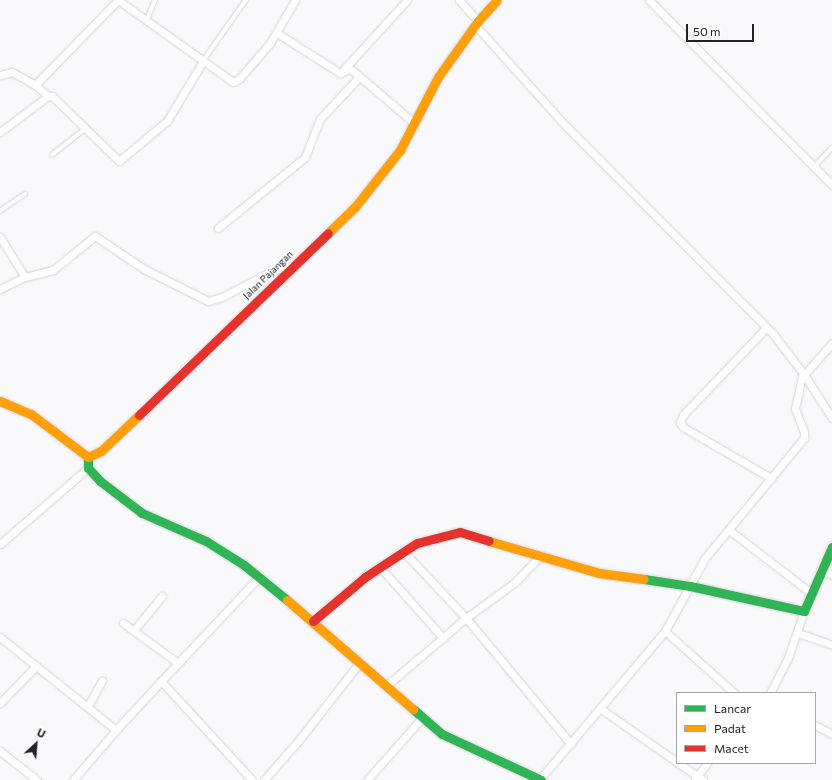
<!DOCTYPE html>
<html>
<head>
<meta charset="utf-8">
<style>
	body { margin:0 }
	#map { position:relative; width:832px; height:780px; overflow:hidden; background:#f9f9fc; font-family:Commissioner,sans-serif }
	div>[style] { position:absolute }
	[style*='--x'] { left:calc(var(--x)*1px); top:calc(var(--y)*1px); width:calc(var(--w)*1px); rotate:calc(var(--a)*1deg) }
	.roads { filter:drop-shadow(0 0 1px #d4d4d8) drop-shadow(0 0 1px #d4d4d8) }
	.lane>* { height:3.5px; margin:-1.75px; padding:0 1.75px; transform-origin:1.75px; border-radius:1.75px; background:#fefeff }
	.street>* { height:7px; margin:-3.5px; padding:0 3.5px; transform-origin:3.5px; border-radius:3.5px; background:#fefeff }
	.fast>* { height:9px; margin:-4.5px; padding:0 4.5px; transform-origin:4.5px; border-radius:4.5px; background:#30b455 }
	.slow>* { height:9px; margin:-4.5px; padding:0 4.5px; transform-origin:4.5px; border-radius:4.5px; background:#ff9f0a }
	.jam>* { height:9px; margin:-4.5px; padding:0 4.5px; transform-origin:4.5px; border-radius:4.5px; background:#e5322d }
	span { translate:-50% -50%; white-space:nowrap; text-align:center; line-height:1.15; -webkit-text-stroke:3.5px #fff; paint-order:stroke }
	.street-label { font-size:10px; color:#222126 }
	.legend { position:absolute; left:676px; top:692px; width:140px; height:72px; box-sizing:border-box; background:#fff; border:1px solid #a7a6a8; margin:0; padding:5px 7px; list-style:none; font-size:12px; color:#222126 }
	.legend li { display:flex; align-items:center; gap:8px; height:20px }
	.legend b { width:20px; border:1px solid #a7a6a8 }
	.north { position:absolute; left:16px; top:724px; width:40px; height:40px; -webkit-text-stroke:3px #fff; paint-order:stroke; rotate:26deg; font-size:11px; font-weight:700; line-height:16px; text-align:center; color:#222126 }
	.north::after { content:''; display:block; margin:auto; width:14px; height:18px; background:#222126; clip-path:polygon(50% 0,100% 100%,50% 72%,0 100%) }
	.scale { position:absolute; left:686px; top:24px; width:68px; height:18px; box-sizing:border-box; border:2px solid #222126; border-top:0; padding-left:5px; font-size:12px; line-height:14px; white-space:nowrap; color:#222126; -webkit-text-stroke:3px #fff; paint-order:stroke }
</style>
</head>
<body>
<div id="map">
	<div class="roads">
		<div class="lane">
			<div style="--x:147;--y:20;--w:22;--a:-68"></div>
			<div style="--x:203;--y:61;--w:75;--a:-54.8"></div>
			<div style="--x:52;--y:155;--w:42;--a:-38.2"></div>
			<div style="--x:814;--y:167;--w:26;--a:-47"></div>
			<div style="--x:0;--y:211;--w:30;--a:-34"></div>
		</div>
		<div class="street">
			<div style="--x:118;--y:0;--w:141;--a:35.5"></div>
			<div style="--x:233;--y:82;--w:7;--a:-27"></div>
			<div style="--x:239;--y:79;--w:48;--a:-49.3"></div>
			<div style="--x:270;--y:43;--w:50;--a:-59.8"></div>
			<div style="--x:459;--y:0;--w:28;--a:48"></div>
			<div style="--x:649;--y:0;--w:260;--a:45.3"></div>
			<div style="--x:476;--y:26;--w:129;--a:48.1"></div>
			<div style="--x:562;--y:122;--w:299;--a:45.1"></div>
			<div style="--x:773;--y:334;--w:49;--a:52.4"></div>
			<div style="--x:803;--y:373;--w:54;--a:57.2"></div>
			<div style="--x:277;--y:33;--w:75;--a:32.4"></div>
			<div style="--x:340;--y:73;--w:10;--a:-24"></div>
			<div style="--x:349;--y:69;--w:3;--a:18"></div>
			<div style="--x:352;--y:70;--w:82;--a:40.5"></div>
			<div style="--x:344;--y:69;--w:93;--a:-47.6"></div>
			<div style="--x:0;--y:75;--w:12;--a:-14"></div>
			<div style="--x:12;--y:72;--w:26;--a:29"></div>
			<div style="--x:48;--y:96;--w:17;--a:-140"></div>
			<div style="--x:35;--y:85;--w:119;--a:-45.7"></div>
			<div style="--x:0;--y:132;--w:60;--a:-36.9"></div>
			<div style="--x:48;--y:96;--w:4;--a:0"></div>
			<div style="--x:52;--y:96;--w:93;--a:44.1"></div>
			<div style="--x:119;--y:161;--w:62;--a:-39.8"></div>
			<div style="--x:167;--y:121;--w:70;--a:-59"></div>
			<div style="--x:218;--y:228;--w:112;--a:-39.2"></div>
			<div style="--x:305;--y:157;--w:41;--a:-68.5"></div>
			<div style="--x:320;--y:119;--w:57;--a:-47.1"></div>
			<div style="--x:0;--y:237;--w:47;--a:58"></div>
			<div style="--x:0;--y:289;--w:28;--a:-26"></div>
			<div style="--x:25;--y:277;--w:29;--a:-14"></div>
			<div style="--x:53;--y:270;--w:54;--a:-39"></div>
			<div style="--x:95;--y:236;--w:59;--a:34"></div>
			<div style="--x:144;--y:269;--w:72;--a:26.6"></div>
			<div style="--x:208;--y:301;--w:15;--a:-16"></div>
			<div style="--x:222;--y:297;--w:59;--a:-27.4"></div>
			<div style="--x:274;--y:270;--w:21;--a:-14"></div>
			<div style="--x:766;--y:328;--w:120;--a:133.7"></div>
			<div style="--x:683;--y:415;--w:8;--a:113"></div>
			<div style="--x:680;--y:422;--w:6;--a:59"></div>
			<div style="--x:683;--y:427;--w:102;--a:30.1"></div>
			<div style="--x:729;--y:530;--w:103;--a:37.5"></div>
			<div style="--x:0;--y:544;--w:116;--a:-40.8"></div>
			<div style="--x:404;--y:552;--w:91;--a:46.8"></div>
			<div style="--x:466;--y:618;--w:59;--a:-36.1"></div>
			<div style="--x:514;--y:583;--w:39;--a:-46"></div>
			<div style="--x:380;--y:567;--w:95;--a:48.4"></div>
			<div style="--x:820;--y:570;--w:13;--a:23"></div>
			<div style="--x:123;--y:623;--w:68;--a:36"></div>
			<div style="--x:178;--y:663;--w:118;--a:-46.7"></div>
			<div style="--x:134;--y:630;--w:44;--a:-50.5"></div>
			<div style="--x:665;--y:631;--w:93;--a:41.9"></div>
			<div style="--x:798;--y:633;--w:36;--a:19"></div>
			<div style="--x:0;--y:637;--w:149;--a:38.7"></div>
			<div style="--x:116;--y:730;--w:91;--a:-47.2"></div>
			<div style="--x:161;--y:681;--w:134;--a:47.4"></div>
			<div style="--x:386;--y:686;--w:105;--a:-40.4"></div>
			<div style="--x:466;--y:618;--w:164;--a:50.2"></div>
			<div style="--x:770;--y:693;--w:39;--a:-63"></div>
			<div style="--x:788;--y:658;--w:50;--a:-71.2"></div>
			<div style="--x:0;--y:703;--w:52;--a:-45.8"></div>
			<div style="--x:88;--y:706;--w:29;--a:-61"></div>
			<div style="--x:601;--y:709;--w:93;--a:34.9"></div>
			<div style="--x:815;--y:725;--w:19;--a:28"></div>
			<div style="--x:0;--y:751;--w:47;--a:38.1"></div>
			<div style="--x:678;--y:763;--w:30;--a:34"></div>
			<div style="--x:540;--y:779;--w:194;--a:-49.8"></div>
			<div style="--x:665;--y:631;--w:83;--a:-61.3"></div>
			<div style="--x:705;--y:558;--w:156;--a:-50.5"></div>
			<div style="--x:804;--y:438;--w:6;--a:-90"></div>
			<div style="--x:804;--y:432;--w:25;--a:-111"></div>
			<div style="--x:795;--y:409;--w:33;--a:-78"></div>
			<div style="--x:802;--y:377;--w:45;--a:-48.6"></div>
			<div style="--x:695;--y:779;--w:20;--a:-53"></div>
			<div style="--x:73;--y:780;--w:66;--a:-49.3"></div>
			<div style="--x:264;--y:780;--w:53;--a:-48.8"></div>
			<div style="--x:299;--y:740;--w:99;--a:-52"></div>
			<div style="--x:367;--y:780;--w:83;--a:-48.4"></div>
		</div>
		<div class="fast">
			<div style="--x:88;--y:457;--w:11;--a:90"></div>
			<div style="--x:88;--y:468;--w:18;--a:47"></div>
			<div style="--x:100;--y:481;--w:53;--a:37.3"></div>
			<div style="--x:142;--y:513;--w:70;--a:23.6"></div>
			<div style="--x:206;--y:541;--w:45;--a:32.3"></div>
			<div style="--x:244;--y:565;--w:55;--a:39.1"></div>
			<div style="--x:644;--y:579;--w:47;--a:8.7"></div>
			<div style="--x:690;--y:586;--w:117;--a:12.4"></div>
			<div style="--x:804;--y:611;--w:70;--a:-66.4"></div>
			<div style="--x:413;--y:709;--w:38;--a:41"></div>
			<div style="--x:442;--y:734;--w:109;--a:24.9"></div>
		</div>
		<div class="slow">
			<div style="--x:328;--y:233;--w:37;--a:-44"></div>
			<div style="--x:355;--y:207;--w:73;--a:-51.7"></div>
			<div style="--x:400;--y:150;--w:82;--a:-62.5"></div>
			<div style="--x:438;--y:77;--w:69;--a:-54.5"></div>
			<div style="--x:478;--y:21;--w:28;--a:-48"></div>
			<div style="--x:0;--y:401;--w:34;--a:23"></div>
			<div style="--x:31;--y:414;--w:71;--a:37"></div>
			<div style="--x:88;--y:457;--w:14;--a:-25"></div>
			<div style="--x:101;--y:451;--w:52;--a:-43.5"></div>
			<div style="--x:489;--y:541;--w:115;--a:16.2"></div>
			<div style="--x:599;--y:573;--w:45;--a:7.6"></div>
			<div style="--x:287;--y:600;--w:167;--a:40.9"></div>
		</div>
		<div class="jam">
			<div style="--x:139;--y:415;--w:262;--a:-43.9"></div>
			<div style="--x:313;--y:621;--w:68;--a:-40.2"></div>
			<div style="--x:365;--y:577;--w:62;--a:-33.2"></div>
			<div style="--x:417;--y:543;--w:44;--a:-14.3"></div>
			<div style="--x:460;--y:532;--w:30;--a:17"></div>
		</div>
	</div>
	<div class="street-label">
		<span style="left:268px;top:275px;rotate:-44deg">Jalan Pajangan</span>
	</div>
	<ul class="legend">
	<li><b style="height:5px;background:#30b455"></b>Lancar</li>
	<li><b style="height:5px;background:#ff9f0a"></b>Padat</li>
	<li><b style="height:5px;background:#e5322d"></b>Macet</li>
	</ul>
	<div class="north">U</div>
	<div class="scale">50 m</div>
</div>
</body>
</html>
